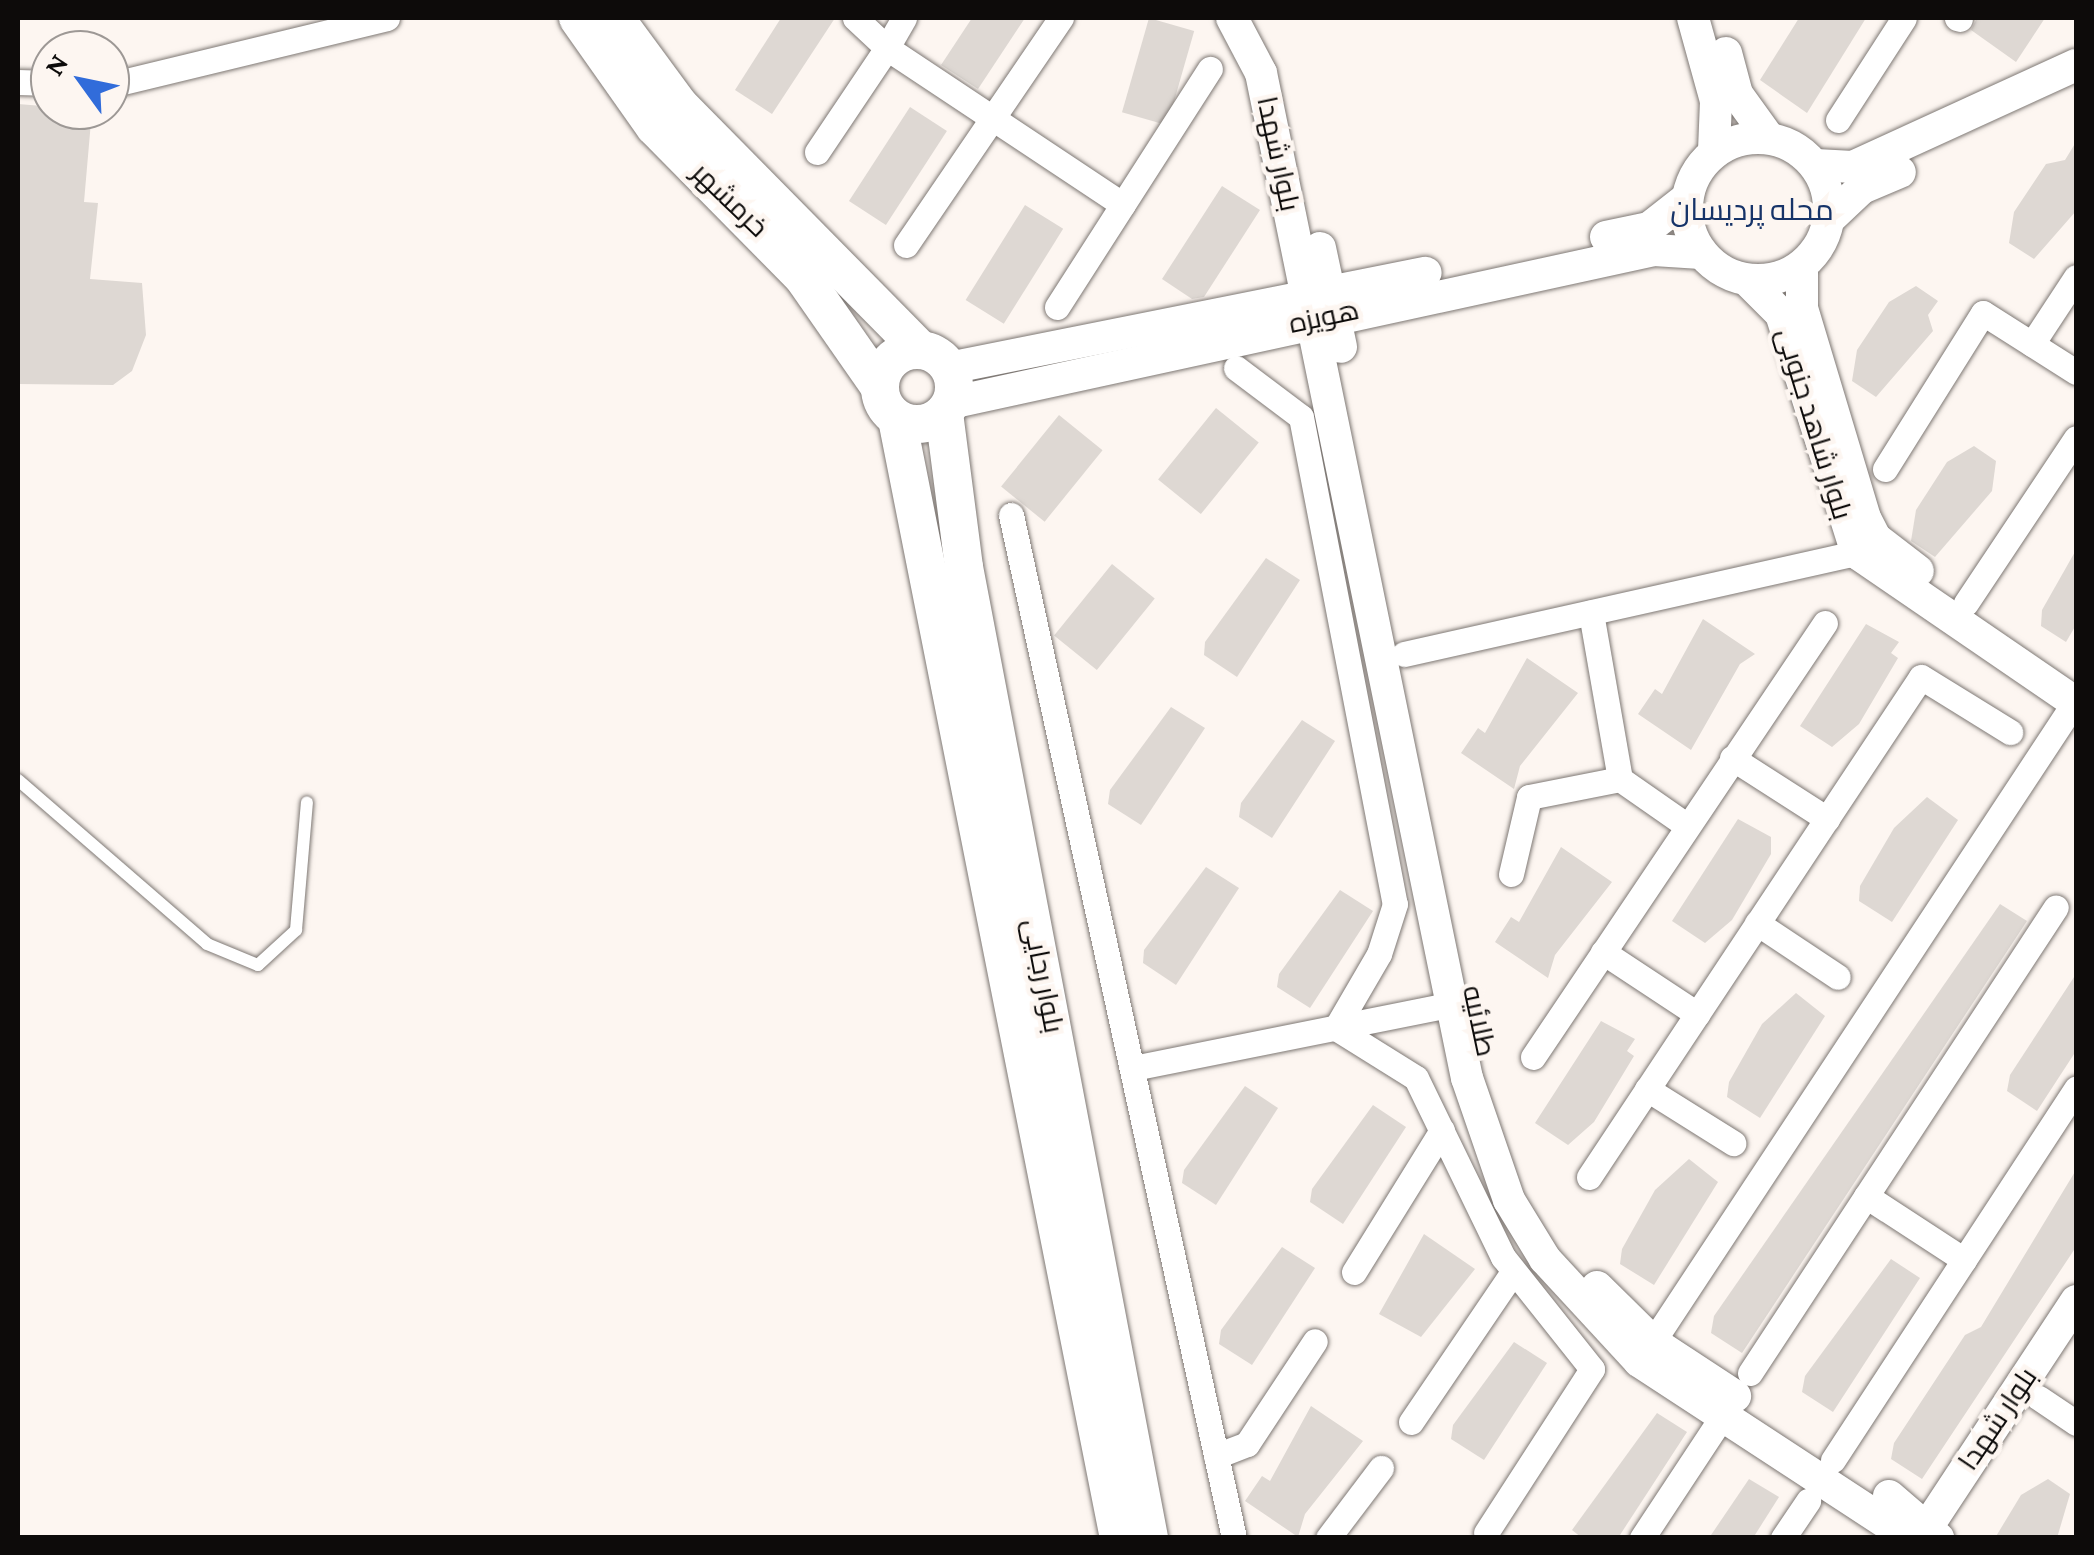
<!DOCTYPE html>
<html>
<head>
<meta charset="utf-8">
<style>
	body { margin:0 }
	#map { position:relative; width:2094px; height:1555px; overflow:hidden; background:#fdf6f1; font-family:"Crimson Pro",Cairo,serif }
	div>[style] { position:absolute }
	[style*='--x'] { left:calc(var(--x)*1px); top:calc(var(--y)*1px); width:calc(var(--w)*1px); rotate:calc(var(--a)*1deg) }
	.building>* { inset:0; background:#ded8d3; transform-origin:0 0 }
	.roads { filter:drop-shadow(0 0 2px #7e7874) drop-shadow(0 0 2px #7e7874) }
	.service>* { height:12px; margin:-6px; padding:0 6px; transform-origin:6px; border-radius:6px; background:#fff }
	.minor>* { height:25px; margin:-12.5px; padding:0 12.5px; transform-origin:12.5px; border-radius:12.5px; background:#fff }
	.tertiary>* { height:32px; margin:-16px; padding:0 16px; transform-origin:16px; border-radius:16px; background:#fff }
	.tertiary>.ring { margin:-16px; padding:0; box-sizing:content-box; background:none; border:32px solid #fff; border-radius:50% }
	.secondary>* { height:38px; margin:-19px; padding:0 19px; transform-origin:19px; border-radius:19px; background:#fff }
	.secondary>.ring { margin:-19px; padding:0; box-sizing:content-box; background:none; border:38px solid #fff; border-radius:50% }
	span { translate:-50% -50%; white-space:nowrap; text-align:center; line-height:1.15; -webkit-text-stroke:9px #fdf6f1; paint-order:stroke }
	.street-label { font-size:28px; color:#0d0b0a }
	.neighbourhood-label { font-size:30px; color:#163368 }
	.frame { position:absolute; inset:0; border:20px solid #0d0b0a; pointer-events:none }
	.north { position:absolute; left:30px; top:30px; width:100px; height:100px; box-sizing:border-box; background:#fdf6f1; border:2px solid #9d9895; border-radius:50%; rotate:303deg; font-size:28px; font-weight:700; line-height:40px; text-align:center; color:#0d0b0a }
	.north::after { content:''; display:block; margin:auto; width:35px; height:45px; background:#316cda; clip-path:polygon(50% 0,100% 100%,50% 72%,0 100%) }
</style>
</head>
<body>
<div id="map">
	<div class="building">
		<div style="clip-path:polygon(781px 18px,835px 18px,772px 114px,735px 90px)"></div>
		<div style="clip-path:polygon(972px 18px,1025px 18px,978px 89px,941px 65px)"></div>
		<div style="left:1149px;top:18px;width:47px;height:98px;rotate:16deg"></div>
		<div style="clip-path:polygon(1799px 18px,1866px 18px,1807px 113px,1760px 80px)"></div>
		<div style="clip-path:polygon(1977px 18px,2045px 18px,2016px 62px,1971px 30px)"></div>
		<div style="clip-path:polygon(18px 104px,92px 110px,84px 202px,98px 203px,90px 279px,142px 283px,146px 335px,132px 371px,113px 385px,18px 384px)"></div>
		<div style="left:910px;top:107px;width:44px;height:112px;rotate:33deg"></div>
		<div style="clip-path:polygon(2076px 142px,2076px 211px,2034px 259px,2009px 243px,2014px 212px,2046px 164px,2065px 160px)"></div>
		<div style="clip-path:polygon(1222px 186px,1260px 210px,1204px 297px,1192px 299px,1162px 279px)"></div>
		<div style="left:1025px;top:205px;width:45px;height:112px;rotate:32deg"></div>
		<div style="clip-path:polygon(1916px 286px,1938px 301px,1928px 315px,1933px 331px,1876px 397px,1852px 381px,1857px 350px,1889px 302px)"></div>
		<div style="left:1216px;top:408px;width:55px;height:92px;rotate:39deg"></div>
		<div style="left:1059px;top:415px;width:56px;height:92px;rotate:39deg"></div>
		<div style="clip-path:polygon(1974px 446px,1996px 461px,1992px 491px,1935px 557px,1911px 541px,1916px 510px,1947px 462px)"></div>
		<div style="clip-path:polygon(2076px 550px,2076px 625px,2066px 642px,2041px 626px,2042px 610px)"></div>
		<div style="clip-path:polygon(1266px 558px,1300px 580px,1237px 677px,1204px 655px,1205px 642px)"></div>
		<div style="left:1112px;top:564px;width:55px;height:92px;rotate:39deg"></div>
		<div style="clip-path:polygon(1703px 619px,1755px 654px,1740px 664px,1691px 750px,1638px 714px,1655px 689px,1662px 694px)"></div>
		<div style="clip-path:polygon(1866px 624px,1899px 642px,1891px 653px,1898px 658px,1859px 724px,1832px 747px,1800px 726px)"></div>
		<div style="clip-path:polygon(1527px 658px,1578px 693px,1520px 766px,1514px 789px,1461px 753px,1478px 728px,1485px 733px)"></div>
		<div style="clip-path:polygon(1171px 707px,1205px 728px,1141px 825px,1108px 804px,1110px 790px)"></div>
		<div style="clip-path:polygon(1302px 720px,1335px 741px,1272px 838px,1239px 817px,1241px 803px)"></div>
		<div style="clip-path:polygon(1927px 797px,1958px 820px,1892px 922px,1859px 901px,1860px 886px,1894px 828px)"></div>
		<div style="clip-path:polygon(1738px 819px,1771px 837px,1771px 854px,1732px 920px,1705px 943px,1672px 921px)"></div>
		<div style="clip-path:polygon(1561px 847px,1612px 882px,1555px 955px,1548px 978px,1495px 942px,1511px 917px,1519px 922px)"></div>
		<div style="clip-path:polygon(1206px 867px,1239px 888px,1176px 985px,1143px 963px,1144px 950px)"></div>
		<div style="clip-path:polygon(1340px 890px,1373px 911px,1310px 1008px,1277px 987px,1279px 974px)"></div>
		<div style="clip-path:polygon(2000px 904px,2027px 921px,1742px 1353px,1711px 1333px,1714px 1316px)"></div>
		<div style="clip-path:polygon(2076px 974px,2076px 1051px,2037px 1111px,2007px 1091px,2010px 1075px)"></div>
		<div style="clip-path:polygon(1796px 993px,1825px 1016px,1760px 1118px,1727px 1097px,1729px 1082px,1762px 1024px)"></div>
		<div style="clip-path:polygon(1601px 1021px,1635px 1039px,1627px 1051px,1634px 1056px,1594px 1122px,1568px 1145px,1535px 1123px)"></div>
		<div style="clip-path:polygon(1245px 1086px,1278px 1108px,1216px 1205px,1182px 1183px,1184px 1170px)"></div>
		<div style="clip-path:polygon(1373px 1105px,1406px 1127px,1343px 1224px,1310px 1202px,1312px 1189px)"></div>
		<div style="clip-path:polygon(1689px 1159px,1718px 1182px,1654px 1285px,1620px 1264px,1622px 1249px,1655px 1190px)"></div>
		<div style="clip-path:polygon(2076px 1170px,2076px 1247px,1922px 1479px,1891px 1459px,1894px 1443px,1965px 1335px,1981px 1327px)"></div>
		<div style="clip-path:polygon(1424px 1234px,1475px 1269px,1421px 1337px,1379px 1314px)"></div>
		<div style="clip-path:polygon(1282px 1247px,1315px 1268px,1252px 1365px,1219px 1344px,1221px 1330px)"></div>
		<div style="clip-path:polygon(1891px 1259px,1920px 1278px,1833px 1412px,1802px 1392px,1805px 1376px)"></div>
		<div style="clip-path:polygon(1514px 1342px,1547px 1363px,1484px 1460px,1451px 1439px,1453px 1425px)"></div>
		<div style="clip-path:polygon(1311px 1406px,1363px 1441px,1305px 1514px,1298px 1537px,1245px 1501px,1262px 1476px,1270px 1481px)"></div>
		<div style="clip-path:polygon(1657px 1413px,1687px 1432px,1618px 1538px,1582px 1538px,1572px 1530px)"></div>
		<div style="clip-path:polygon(1749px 1479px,1779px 1497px,1753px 1538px,1709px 1538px)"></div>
		<div style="clip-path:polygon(2048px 1479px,2070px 1494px,2057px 1538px,1995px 1538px,2021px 1495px)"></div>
	</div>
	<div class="roads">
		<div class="service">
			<div style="--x:18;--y:780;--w:250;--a:40.9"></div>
			<div style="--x:207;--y:944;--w:55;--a:22.4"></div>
			<div style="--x:258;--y:965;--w:52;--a:-42.6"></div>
			<div style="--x:296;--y:930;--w:128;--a:-85.1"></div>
		</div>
		<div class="minor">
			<div style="--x:904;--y:18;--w:34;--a:120"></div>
			<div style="--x:887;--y:48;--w:283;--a:33.6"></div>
			<div style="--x:1957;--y:18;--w:3;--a:18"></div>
			<div style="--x:18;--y:82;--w:32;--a:2"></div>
			<div style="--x:110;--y:85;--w:285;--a:-13.6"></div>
			<div style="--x:1838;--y:120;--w:121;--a:-57.1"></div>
			<div style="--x:817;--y:152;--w:125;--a:-56.1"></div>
			<div style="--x:887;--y:48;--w:44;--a:-136.8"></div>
			<div style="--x:906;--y:245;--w:275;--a:-55.7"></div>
			<div style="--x:1057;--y:307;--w:283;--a:-57.3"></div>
			<div style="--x:2032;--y:344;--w:80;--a:-56.7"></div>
			<div style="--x:1236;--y:368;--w:81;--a:37"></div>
			<div style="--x:1301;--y:417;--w:496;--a:79.1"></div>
			<div style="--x:1395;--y:904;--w:52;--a:107.7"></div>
			<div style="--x:1379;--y:954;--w:86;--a:120.2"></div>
			<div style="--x:1336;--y:1028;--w:94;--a:32"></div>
			<div style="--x:1416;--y:1078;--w:199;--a:64.1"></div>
			<div style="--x:1503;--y:1257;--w:143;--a:51.5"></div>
			<div style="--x:1592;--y:1369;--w:195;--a:122.9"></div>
			<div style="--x:1885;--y:469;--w:184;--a:-57.9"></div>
			<div style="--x:1983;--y:313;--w:110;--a:32.4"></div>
			<div style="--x:1011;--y:515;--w:1047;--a:77.7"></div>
			<div style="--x:1966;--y:603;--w:198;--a:-56.3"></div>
			<div style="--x:1404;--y:654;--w:464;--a:-12.6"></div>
			<div style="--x:1732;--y:758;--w:113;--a:32.7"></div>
			<div style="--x:1620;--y:779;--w:80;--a:34.9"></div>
			<div style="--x:1511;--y:874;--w:79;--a:-76.8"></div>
			<div style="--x:1529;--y:797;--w:93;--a:-11.2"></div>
			<div style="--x:1620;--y:779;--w:169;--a:-99.9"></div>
			<div style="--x:1757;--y:923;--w:97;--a:33.7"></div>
			<div style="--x:1603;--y:952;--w:113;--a:33.4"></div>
			<div style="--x:1533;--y:1057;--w:523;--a:-56.07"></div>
			<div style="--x:1133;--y:1068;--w:325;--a:-11.3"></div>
			<div style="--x:1647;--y:1089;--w:102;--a:32.1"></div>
			<div style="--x:1589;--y:1177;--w:600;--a:-56.42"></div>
			<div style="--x:1921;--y:677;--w:105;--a:31.7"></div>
			<div style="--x:1866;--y:1196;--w:117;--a:33.1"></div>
			<div style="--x:1354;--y:1272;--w:167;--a:-58.2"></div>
			<div style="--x:1644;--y:1355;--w:785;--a:-56.59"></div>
			<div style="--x:1750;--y:1373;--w:557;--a:-56.71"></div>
			<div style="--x:2039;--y:1398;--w:45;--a:34"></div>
			<div style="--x:1411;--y:1422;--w:181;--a:-55.8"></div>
			<div style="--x:1216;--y:1456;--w:33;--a:-21"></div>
			<div style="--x:1247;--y:1444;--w:123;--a:-56.6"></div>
			<div style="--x:1833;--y:1460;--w:444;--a:-56.8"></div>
			<div style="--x:1328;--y:1538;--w:88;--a:-52.9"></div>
			<div style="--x:1642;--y:1538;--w:147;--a:-56.6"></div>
			<div style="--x:1783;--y:1538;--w:45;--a:-56"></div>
		</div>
		<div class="tertiary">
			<div style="--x:1232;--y:18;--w:62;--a:62.2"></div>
			<div style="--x:1261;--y:73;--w:1026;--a:78.42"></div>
			<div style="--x:1467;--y:1078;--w:129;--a:71"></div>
			<div style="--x:1509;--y:1200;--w:69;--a:58.6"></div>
			<div style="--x:1545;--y:1259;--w:139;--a:47.3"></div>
			<div style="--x:1639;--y:1361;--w:324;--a:33.2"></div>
			<div style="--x:1693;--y:18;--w:86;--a:74.5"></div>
			<div style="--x:1716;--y:101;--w:50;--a:92.3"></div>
			<div style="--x:1726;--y:53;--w:42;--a:75"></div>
			<div style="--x:1737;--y:94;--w:53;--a:54.2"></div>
			<div class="ring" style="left:1687px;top:138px;width:110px;height:110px"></div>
			<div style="--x:1816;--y:165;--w:37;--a:3"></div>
			<div style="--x:1853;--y:167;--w:245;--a:-24.6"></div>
			<div style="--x:1830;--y:218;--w:44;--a:-43.2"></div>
			<div style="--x:1862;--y:188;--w:41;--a:-22.8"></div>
			<div style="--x:1606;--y:237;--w:44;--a:-11.8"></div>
			<div style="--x:1649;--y:228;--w:47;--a:-38.1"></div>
			<div style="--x:1320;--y:248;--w:101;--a:78"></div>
			<div style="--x:1802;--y:266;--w:42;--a:90"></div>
			<div style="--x:1802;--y:308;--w:219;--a:73.3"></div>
			<div style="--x:1865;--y:518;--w:22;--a:63"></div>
			<div style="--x:1875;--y:538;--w:54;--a:37.5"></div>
			<div style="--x:1748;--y:281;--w:47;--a:45"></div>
			<div style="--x:1781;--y:314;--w:251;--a:72.4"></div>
			<div style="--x:1857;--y:553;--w:265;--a:34.4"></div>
			<div style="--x:949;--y:368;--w:486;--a:-11.3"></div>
			<div style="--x:950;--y:403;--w:720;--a:-12.26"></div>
			<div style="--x:1654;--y:250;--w:47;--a:3.7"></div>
			<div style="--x:1597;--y:1287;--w:80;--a:44.5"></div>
			<div style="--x:1654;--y:1343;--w:97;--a:33.2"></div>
			<div style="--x:1889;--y:1496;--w:65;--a:40.6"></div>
			<div style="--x:1920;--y:1538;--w:284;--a:-56.6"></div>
		</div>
		<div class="secondary">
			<div style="--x:578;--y:18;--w:133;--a:54.8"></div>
			<div style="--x:655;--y:127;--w:211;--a:45.4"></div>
			<div style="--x:803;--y:277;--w:133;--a:55.1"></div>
			<div style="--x:615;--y:18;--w:108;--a:53.7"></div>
			<div style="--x:679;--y:105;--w:343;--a:45.4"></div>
			<div class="ring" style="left:880px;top:350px;width:36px;height:36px"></div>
			<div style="--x:944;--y:413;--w:155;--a:82.6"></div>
			<div style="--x:964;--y:567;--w:988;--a:79.21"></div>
			<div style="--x:897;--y:419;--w:1141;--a:78.78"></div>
		</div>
	</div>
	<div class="street-label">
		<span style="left:1278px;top:154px;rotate:78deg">بلوار شهدا</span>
		<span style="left:730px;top:200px;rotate:44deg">خرمشهر</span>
		<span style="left:1324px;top:317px;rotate:-12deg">هویزه</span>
		<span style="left:1814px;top:424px;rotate:73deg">بلوار شاهد جنوبی</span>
		<span style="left:1043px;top:976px;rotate:79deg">بلوار رجایی</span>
		<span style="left:1479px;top:1021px;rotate:78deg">طلائیه</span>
		<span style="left:1998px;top:1419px;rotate:-56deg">بلوار شهدا</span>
	</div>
	<div class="neighbourhood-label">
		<span style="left:1752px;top:210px">محله پردیسان</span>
	</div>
	<div class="frame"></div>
	<div class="north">N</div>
</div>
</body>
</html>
